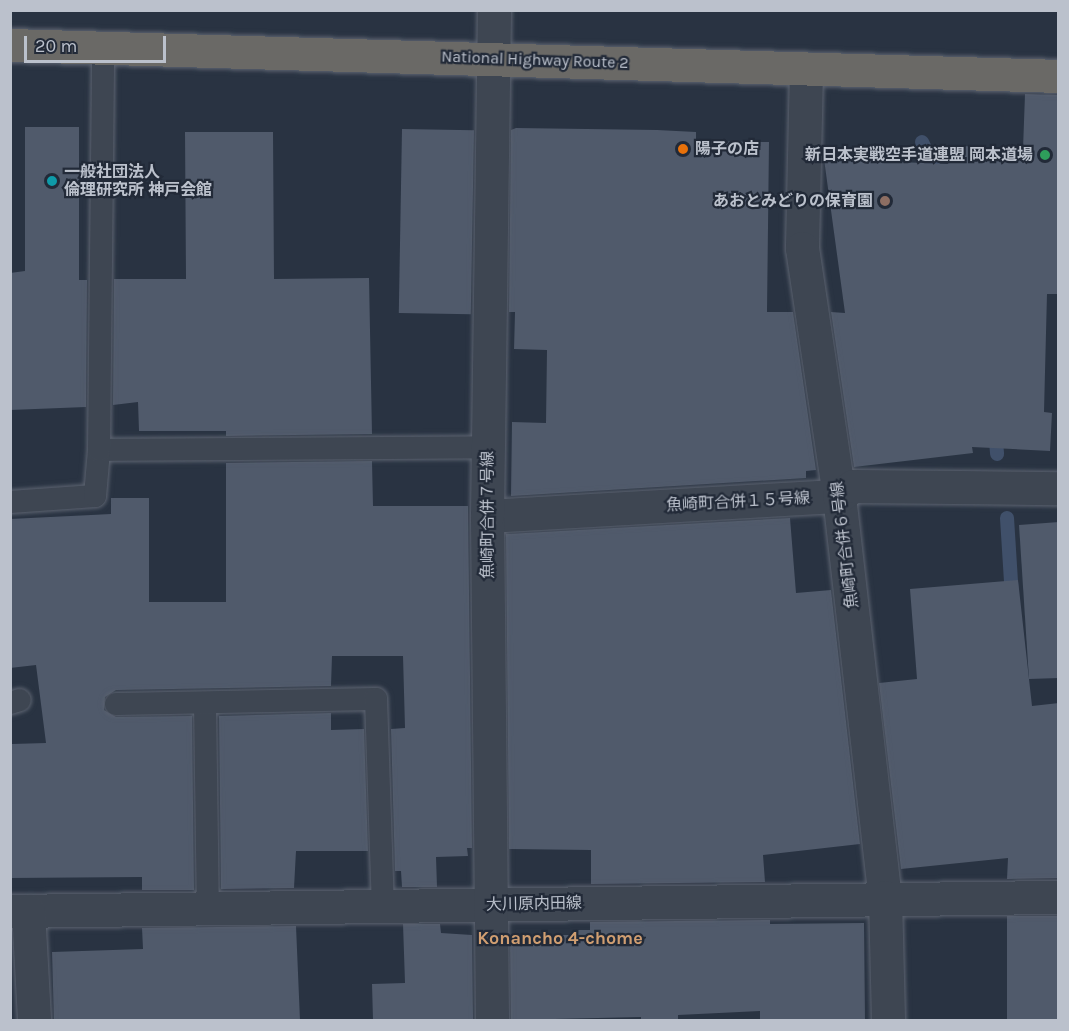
<!DOCTYPE html>
<html>
<head>
<meta charset="utf-8">
<style>
	body { margin:0 }
	#map { position:relative; width:1069px; height:1031px; overflow:hidden; background:#293342; font-family:Karla,"Noto Sans JP",sans-serif }
	div>[style] { position:absolute }
	[style*='--x'] { left:calc(var(--x)*1px); top:calc(var(--y)*1px); width:calc(var(--w)*1px); rotate:calc(var(--a)*1deg) }
	.stream>* { height:14px; margin:-7px; padding:0 7px; transform-origin:7px; border-radius:7px; background:#40506a }
	.building>* { inset:0; background:#505a6b; transform-origin:0 0 }
	.roads { filter:drop-shadow(0 0 2px #5c6370) drop-shadow(0 0 2px #5c6370) }
	.service>* { height:22px; margin:-11px; padding:0 11px; transform-origin:11px; border-radius:11px; background:#3e4652 }
	.minor>* { height:33px; margin:-16.5px; padding:0 16.5px; transform-origin:16.5px; border-radius:16.5px; background:#3e4652 }
	.trunk>* { height:33px; margin:-16.5px; padding:0 16.5px; transform-origin:16.5px; border-radius:16.5px; background:#6a6966 }
	.dots>* { width:16px; height:16px; translate:-50% -50%; box-sizing:border-box; border:3px solid #222a38; border-radius:50% }
	span { translate:-50% -50%; white-space:nowrap; text-align:center; line-height:1.15; -webkit-text-stroke:4.5px #222a38; paint-order:stroke }
	.street-label { font-size:16px; color:#bbc1cc }
	.poi-label { font-size:16px; color:#bbc1cc; font-weight:700 }
	.left { translate:0 -50%; text-align:left }
	.right { translate:-100% -50%; text-align:right }
	.neighbourhood-label { font-size:18px; color:#d09e71; font-weight:700 }
	.frame { position:absolute; inset:0; border:12px solid #bbc1cc; pointer-events:none }
	.scale { position:absolute; left:24px; top:36px; width:142px; height:27px; box-sizing:border-box; border:3px solid #bbc1cc; border-top:0; padding-left:8px; font-size:18px; line-height:21px; white-space:nowrap; color:#bbc1cc; -webkit-text-stroke:4px #222a38; paint-order:stroke }
</style>
</head>
<body>
<div id="map">
	<div class="stream">
		<div style="--x:922;--y:142;--w:40;--a:65"></div>
		<div style="--x:995;--y:430;--w:24;--a:85"></div>
		<div style="--x:1007;--y:518;--w:79;--a:86.4"></div>
	</div>
	<div class="building">
		<div style="clip-path:polygon(1025px 94px,1059px 95px,1059px 294px,1047px 294px,1045px 372px,1044px 412px,1052px 413px,1050px 451px,972px 447px,973px 453px,854px 467px,831px 312px,845px 313px,824px 159px,948px 164px,941px 145px,1023px 149px)"></div>
		<div style="clip-path:polygon(25px 127px,79px 127px,79px 280px,87px 280px,86px 407px,10px 410px,10px 273px,25px 271px)"></div>
		<div style="clip-path:polygon(516px 128px,657px 130px,696px 132px,696px 141px,769px 142px,767px 312px,793px 312px,816px 470px,806px 471px,806px 478px,511px 496px,512px 422px,546px 423px,547px 350px,514px 349px,515px 312px,509px 312px,511px 130px)"></div>
		<div style="left:402px;top:129px;width:72px;height:184px;rotate:1deg"></div>
		<div style="clip-path:polygon(185px 132px,273px 132px,274px 279px,369px 278px,372px 434px,226px 436px,226px 431px,139px 431px,138px 402px,113px 405px,114px 279px,186px 279px)"></div>
		<div style="clip-path:polygon(372px 461px,373px 506px,468px 506px,472px 848px,467px 848px,468px 856px,436px 857px,437px 887px,402px 887px,401px 871px,395px 871px,391px 729px,405px 728px,403px 656px,332px 656px,331px 686px,116px 690px,105px 697px,104px 710px,116px 717px,192px 716px,194px 890px,142px 890px,142px 877px,10px 878px,12px 744px,46px 743px,36px 665px,10px 668px,10px 519px,111px 514px,111px 498px,149px 498px,149px 602px,226px 602px,226px 463px)"></div>
		<div style="clip-path:polygon(790px 518px,796px 593px,831px 590px,860px 844px,763px 855px,765px 882px,591px 884px,591px 850px,509px 849px,506px 534px)"></div>
		<div style="clip-path:polygon(1059px 522px,1059px 678px,1029px 679px,1019px 525px)"></div>
		<div style="clip-path:polygon(1018px 580px,1032px 706px,1059px 703px,1059px 878px,1007px 879px,1008px 858px,901px 869px,879px 683px,917px 679px,910px 589px)"></div>
		<div style="clip-path:polygon(331px 713px,331px 730px,364px 729px,368px 851px,296px 851px,294px 888px,221px 889px,219px 716px)"></div>
		<div style="left:1007px;top:916px;width:52px;height:104px"></div>
		<div style="clip-path:polygon(770px 920px,770px 924px,864px 923px,865px 1020px,760px 1020px,760px 1011px,678px 1015px,678px 1020px,641px 1020px,641px 1017px,511px 1020px,510px 935px,573px 935px,573px 930px,590px 930px,590px 922px)"></div>
		<div style="clip-path:polygon(403px 924px,440px 924px,441px 933px,472px 935px,473px 1020px,373px 1020px,372px 984px,405px 983px)"></div>
		<div style="clip-path:polygon(296px 926px,300px 1020px,54px 1020px,52px 952px,143px 949px,142px 928px)"></div>
	</div>
	<div class="roads">
		<div class="service">
			<div style="--x:99;--y:450;--w:389;--a:-0.4"></div>
			<div style="--x:10;--y:502;--w:85;--a:-4"></div>
			<div style="--x:95;--y:496;--w:46;--a:-85"></div>
			<div style="--x:99;--y:450;--w:403;--a:-89.4"></div>
			<div style="--x:10;--y:703;--w:10;--a:-17"></div>
			<div style="--x:205;--y:703;--w:208;--a:89.2"></div>
			<div style="--x:116;--y:704;--w:260;--a:-1.1"></div>
			<div style="--x:376;--y:699;--w:208;--a:88.1"></div>
		</div>
		<div class="minor">
			<div style="--x:806;--y:70;--w:178;--a:91.3"></div>
			<div style="--x:802;--y:248;--w:251;--a:81.5"></div>
			<div style="--x:839;--y:496;--w:404;--a:83.5"></div>
			<div style="--x:885;--y:897;--w:123;--a:88.6"></div>
			<div style="--x:487;--y:516;--w:353;--a:-3.3"></div>
			<div style="--x:839;--y:496;--w:17;--a:-36"></div>
			<div style="--x:853;--y:486;--w:205;--a:0.6"></div>
			<div style="--x:10;--y:911;--w:1048;--a:-0.77"></div>
			<div style="--x:28;--y:911;--w:109;--a:86.8"></div>
			<div style="--x:492;--y:1020;--w:504;--a:-90.57"></div>
			<div style="--x:487;--y:516;--w:506;--a:-89.21"></div>
		</div>
		<div class="trunk">
			<div style="--x:10;--y:45;--w:1048;--a:1.69"></div>
		</div>
	</div>
	<div class="dots">
		<div style="left:683px;top:149px;background:#e8710a"></div>
		<div style="left:1045px;top:155px;background:#2e9e5b"></div>
		<div style="left:52px;top:181px;background:#0f9aa8"></div>
		<div style="left:885px;top:201px;background:#8d6e63"></div>
	</div>
	<div class="street-label">
		<span style="left:535px;top:60px;rotate:2deg">National Highway Route 2</span>
		<span style="left:738px;top:502px;rotate:-3deg">魚崎町合併１５号線</span>
		<span style="left:488px;top:515px;rotate:-90deg">魚崎町合併７号線</span>
		<span style="left:845px;top:545px;rotate:-97deg">魚崎町合併６号線</span>
		<span style="left:534px;top:904px;rotate:-1deg">大川原内田線</span>
	</div>
	<div class="poi-label">
		<span class="left" style="left:695px;top:149px">陽子の店</span>
		<span class="right" style="left:1033px;top:155px">新日本実戦空手道連盟 岡本道場</span>
		<span class="left" style="left:64px;top:181px">一般社団法人<br>倫理研究所 神戸会館</span>
		<span class="right" style="left:873px;top:201px">あおとみどりの保育園</span>
	</div>
	<div class="neighbourhood-label">
		<span style="left:560px;top:938px">Konancho 4-chome</span>
	</div>
	<div class="frame"></div>
	<div class="scale">20 m</div>
</div>
</body>
</html>
